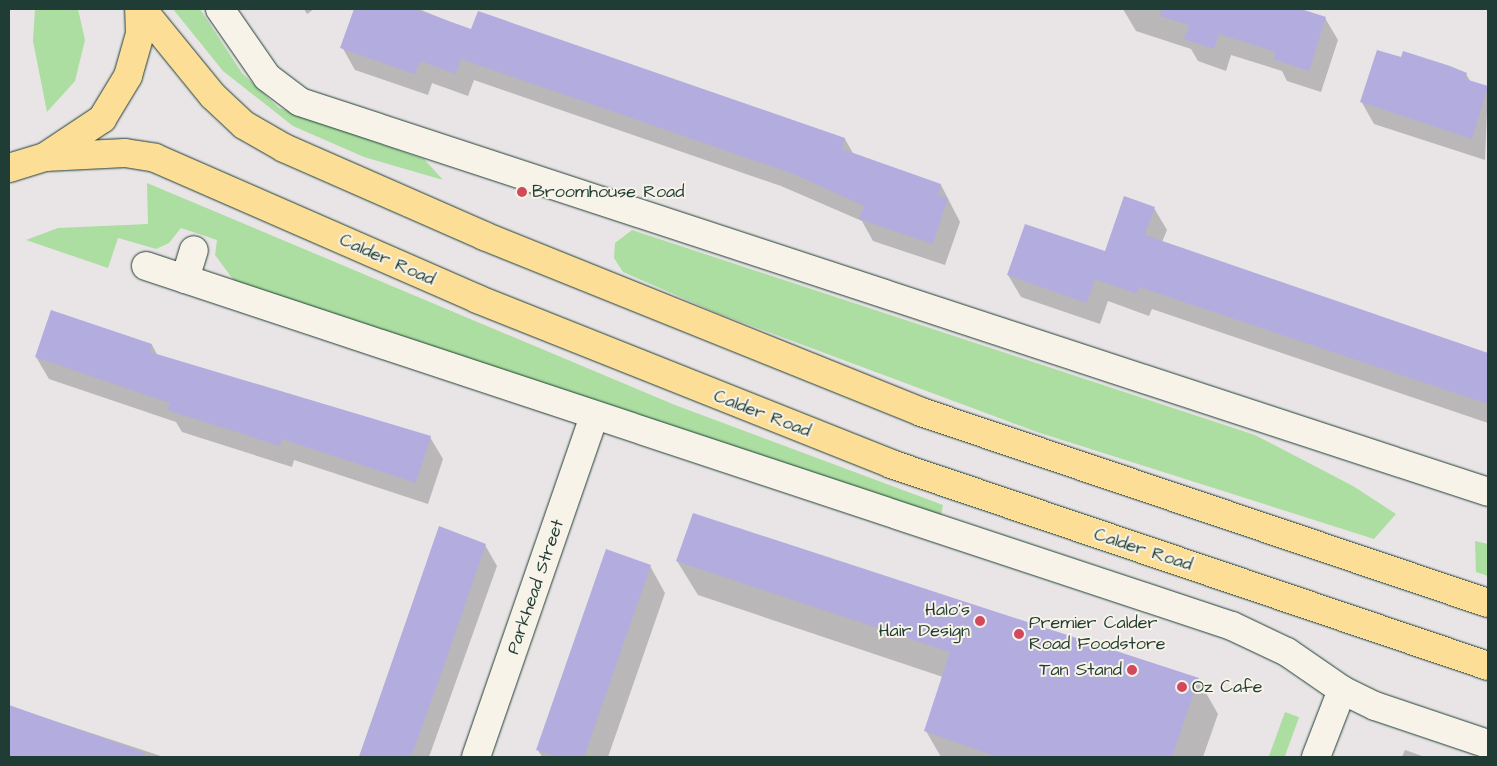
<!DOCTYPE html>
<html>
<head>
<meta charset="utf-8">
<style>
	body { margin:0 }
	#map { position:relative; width:1497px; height:766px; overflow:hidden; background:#e9e5e6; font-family:"Architects Daughter",sans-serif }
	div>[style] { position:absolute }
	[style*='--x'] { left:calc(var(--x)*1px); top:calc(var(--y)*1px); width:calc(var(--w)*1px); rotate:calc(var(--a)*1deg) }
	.green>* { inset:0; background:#abdea0; transform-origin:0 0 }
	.shadow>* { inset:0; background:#0003 }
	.building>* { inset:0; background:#b3acde }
	.roads { filter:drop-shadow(0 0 1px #1f3d34) drop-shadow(0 0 1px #1f3d34) }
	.minor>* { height:28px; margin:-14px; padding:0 14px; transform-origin:14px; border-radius:14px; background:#f7f3e8 }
	.major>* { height:28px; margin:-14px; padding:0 14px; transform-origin:14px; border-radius:14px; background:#fdde96 }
	.dots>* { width:14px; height:14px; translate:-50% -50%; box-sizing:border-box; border:2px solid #f7f3e8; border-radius:50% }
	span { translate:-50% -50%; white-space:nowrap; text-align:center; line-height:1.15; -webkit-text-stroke:4px #f7f3e8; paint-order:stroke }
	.poi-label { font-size:18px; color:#1f3d34 }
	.left { translate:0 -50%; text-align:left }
	.right { translate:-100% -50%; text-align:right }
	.street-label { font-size:18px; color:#1f3d34 }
	.frame { position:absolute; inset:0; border:10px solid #1f3d34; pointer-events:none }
</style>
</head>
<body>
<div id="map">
	<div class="green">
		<div style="clip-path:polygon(35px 9px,78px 9px,85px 40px,75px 81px,47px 112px,33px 41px)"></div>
		<div style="clip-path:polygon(173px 9px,200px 9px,242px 73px,279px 108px,424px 159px,443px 180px,364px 157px,293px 126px,223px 71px)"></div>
		<div style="clip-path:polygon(147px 183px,675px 405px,943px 505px,941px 516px,235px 282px,215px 255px,217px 240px,181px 228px,169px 243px,156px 249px,118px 238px,108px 268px,26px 240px,58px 228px,148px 224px)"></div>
		<div style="clip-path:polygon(632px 230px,1255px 435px,1353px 486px,1396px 514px,1374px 539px,1037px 432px,717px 313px,623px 272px,614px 258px,615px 243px)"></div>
		<div style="clip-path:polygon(1475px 541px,1488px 544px,1488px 576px,1476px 572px)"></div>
		<div style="left:1285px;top:712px;width:15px;height:48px;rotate:20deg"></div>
	</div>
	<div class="shadow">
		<div style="clip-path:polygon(304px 9px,314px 9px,307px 14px)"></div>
		<div style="clip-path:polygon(355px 9px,419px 9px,472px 31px,845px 139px,854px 155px,941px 185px,960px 222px,945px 265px,873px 241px,862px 221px,781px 186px,474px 80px,468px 96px,432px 83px,428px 95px,355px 70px,342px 47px)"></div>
		<div style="clip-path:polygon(1123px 9px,1298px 9px,1325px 18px,1338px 40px,1321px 92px,1287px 81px,1282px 71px,1231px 55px,1226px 71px,1198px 61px,1191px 49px,1136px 31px)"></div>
		<div style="clip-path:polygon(1466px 74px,1471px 82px,1488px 88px,1485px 160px,1374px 124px,1361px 101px)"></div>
		<div style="clip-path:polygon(1154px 208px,1167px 230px,1162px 242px,1488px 354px,1488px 423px,1152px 309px,1149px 316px,1108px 301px,1100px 324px,1021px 297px,1008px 275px,1105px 253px)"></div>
		<div style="clip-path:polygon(152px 345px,158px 356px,430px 437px,443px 459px,428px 504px,294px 460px,292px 467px,182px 432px,176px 422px,49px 379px,36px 357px)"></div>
		<div style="clip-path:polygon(440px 528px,485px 545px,497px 566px,429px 757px,359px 757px)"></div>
		<div style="clip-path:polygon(677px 561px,1198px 679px,1218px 714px,1203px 757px,941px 757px,926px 731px,943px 677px,698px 595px)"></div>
		<div style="clip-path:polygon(650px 566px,665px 593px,608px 757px,542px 757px,538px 750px)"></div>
		<div style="clip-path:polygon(9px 706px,164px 757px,9px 757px)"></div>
		<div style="clip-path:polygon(1405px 750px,1425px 757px,1402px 757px)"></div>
	</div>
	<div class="building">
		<div style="clip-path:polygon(354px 9px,415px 9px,471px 29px,478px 11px,845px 138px,842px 149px,941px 184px,938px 195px,948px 198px,933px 244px,859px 219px,864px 206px,794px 174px,461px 59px,456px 74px,420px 61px,415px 74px,340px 48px)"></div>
		<div style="clip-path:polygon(1161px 9px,1301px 9px,1326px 17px,1309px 71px,1273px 59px,1276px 52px,1219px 34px,1214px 49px,1184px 39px,1189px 25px,1160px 16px)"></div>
		<div style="clip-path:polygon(1377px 50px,1401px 57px,1403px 51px,1450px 66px,1467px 73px,1465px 79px,1488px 86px,1472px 139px,1360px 102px)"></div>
		<div style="clip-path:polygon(1124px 196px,1155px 207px,1145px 235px,1488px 353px,1488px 404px,1139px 287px,1137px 294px,1095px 279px,1087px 303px,1007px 275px,1025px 224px,1105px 251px)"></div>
		<div style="clip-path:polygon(51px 310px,152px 344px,150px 352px,431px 436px,416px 483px,282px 439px,280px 446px,167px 410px,170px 403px,35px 357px)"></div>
		<div style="clip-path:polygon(693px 513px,1199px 678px,1172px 757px,998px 757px,924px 731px,950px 652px,676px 561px)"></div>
		<div style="clip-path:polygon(439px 526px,486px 544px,441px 674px,411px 757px,359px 757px)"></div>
		<div style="clip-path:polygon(606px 549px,651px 565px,584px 757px,558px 757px,536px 750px)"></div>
		<div style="clip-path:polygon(9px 705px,145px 753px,144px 757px,9px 757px)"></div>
	</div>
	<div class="roads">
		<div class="minor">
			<div style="--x:220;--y:9;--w:83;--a:55.3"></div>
			<div style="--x:267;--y:77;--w:41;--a:37.1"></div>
			<div style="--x:300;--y:102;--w:1250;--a:18.17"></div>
			<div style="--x:146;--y:266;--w:1144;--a:18.34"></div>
			<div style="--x:1232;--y:626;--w:61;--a:25.3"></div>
			<div style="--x:1287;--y:652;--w:67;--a:34.6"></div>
			<div style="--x:1342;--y:690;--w:37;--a:26"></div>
			<div style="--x:1375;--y:706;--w:119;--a:18.6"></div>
			<div style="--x:185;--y:279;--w:30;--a:-73"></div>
			<div style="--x:476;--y:757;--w:361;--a:-70.9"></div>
			<div style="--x:1316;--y:757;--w:72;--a:-68.8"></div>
		</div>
		<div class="major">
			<div style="--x:142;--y:9;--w:112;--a:50.8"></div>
			<div style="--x:213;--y:96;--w:42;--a:43.1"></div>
			<div style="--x:244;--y:125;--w:46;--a:29.9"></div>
			<div style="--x:284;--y:148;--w:219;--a:23.7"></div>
			<div style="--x:484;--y:236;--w:471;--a:21.9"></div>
			<div style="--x:921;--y:412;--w:598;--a:18.62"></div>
			<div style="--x:45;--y:157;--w:69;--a:-33.7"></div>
			<div style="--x:102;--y:119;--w:50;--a:-58.8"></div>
			<div style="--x:128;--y:76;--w:44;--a:-74.1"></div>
			<div style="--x:140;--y:34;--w:25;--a:-92"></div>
			<div style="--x:9;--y:168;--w:38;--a:-17"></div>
			<div style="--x:45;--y:157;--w:80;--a:-2.9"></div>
			<div style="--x:125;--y:153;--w:30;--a:9"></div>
			<div style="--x:155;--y:158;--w:352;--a:23.6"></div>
			<div style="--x:477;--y:299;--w:446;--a:21.7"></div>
			<div style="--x:891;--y:464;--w:630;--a:18.69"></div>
		</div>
	</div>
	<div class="dots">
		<div style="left:522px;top:192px;background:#d1495b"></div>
		<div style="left:980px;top:621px;background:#d1495b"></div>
		<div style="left:1019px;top:634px;background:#d1495b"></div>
		<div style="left:1132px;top:670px;background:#d1495b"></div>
		<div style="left:1182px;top:687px;background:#d1495b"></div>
	</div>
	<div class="poi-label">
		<span class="left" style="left:532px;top:192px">Broomhouse Road</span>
		<span class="right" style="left:970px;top:621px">Halo's<br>Hair Design</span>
		<span class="left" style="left:1029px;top:634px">Premier Calder<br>Road Foodstore</span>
		<span class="right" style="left:1122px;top:670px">Tan Stand</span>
		<span class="left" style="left:1192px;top:687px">Oz Cafe</span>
	</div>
	<div class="street-label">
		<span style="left:387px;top:260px;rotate:24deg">Calder Road</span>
		<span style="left:762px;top:414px;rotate:21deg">Calder Road</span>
		<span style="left:1143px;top:550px;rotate:18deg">Calder Road</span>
		<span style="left:536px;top:587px;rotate:-71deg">Parkhead Street</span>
	</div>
	<div class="frame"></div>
</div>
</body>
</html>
